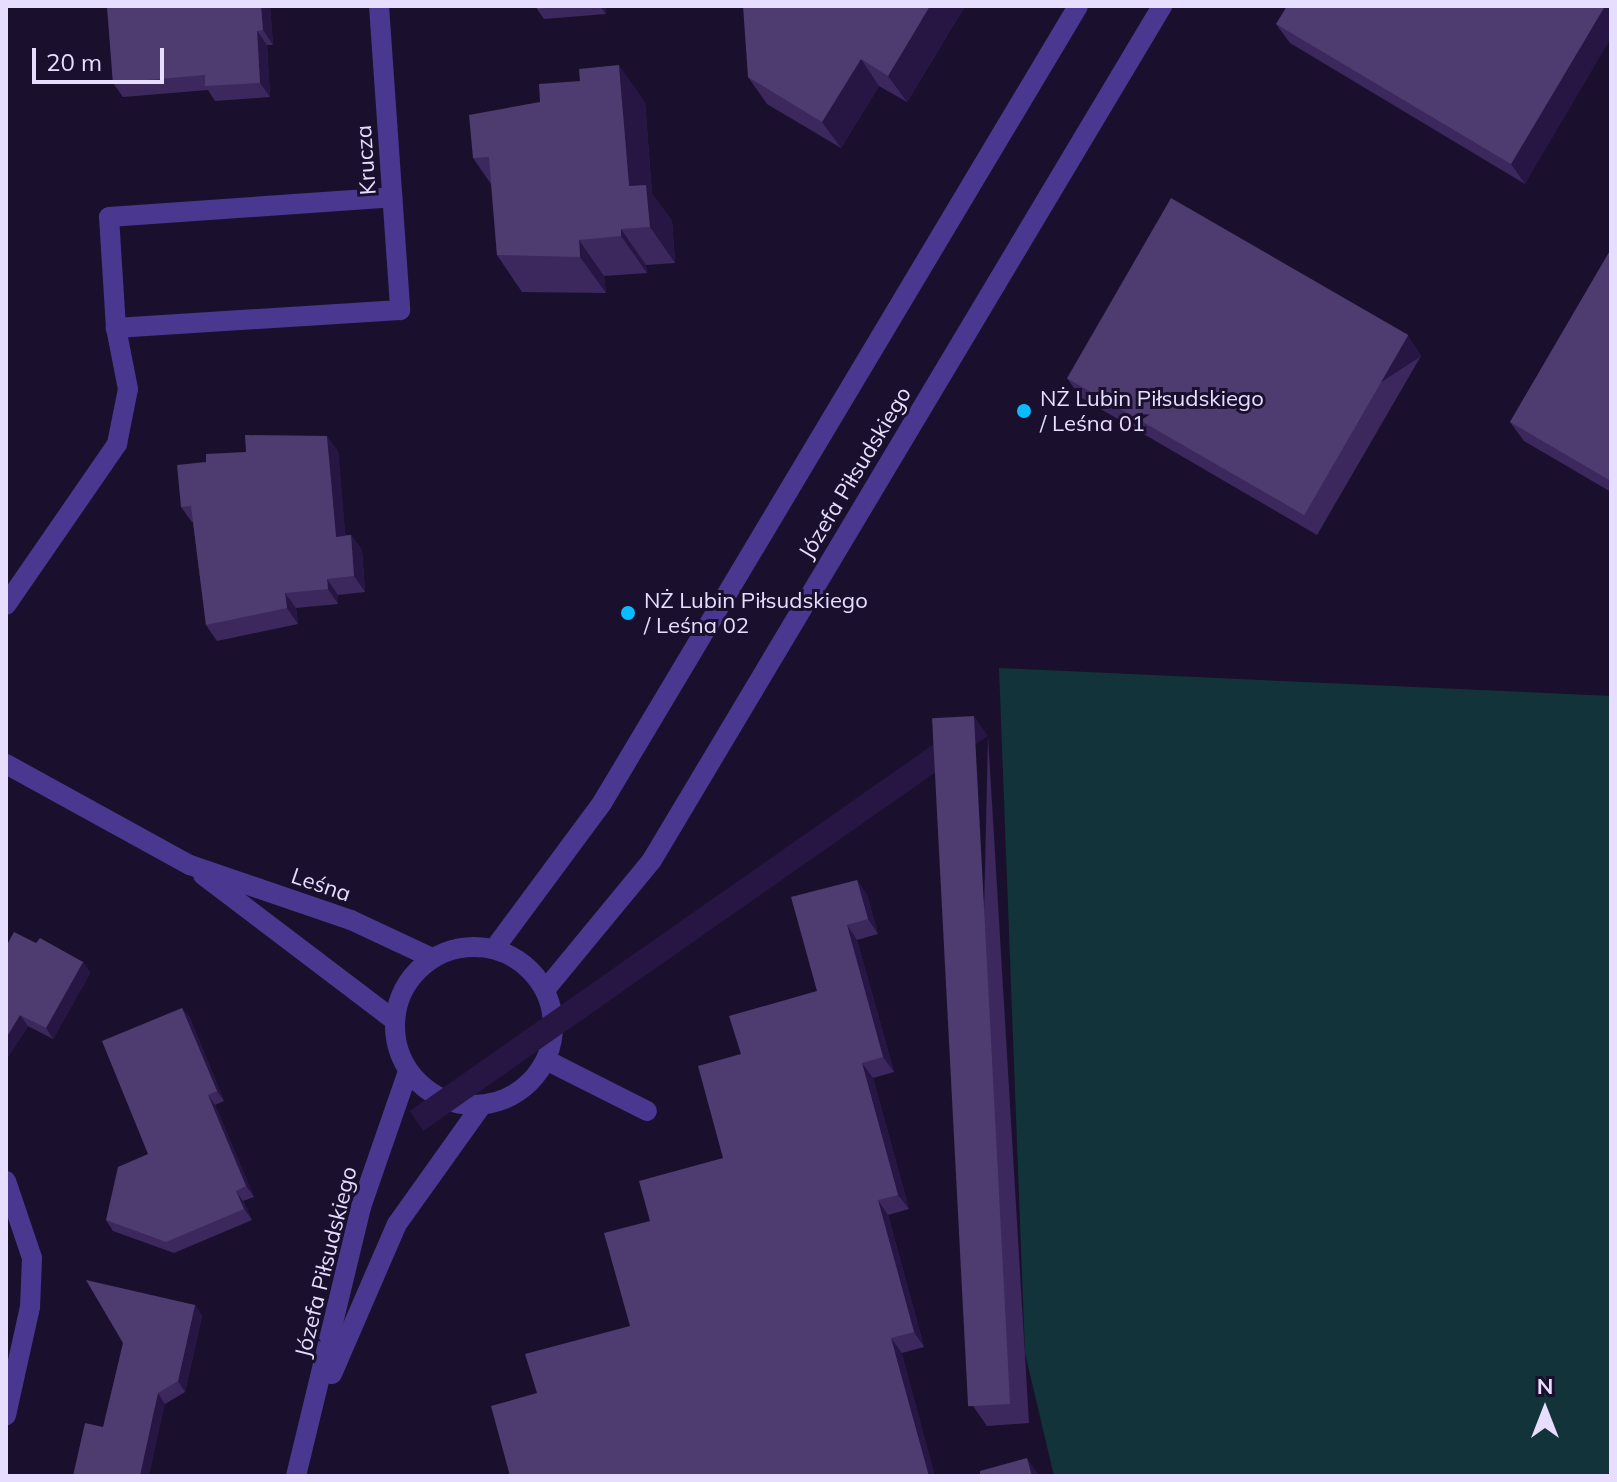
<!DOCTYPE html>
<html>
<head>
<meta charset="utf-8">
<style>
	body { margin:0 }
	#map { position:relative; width:1617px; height:1482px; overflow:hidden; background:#1a102e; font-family:Mulish,sans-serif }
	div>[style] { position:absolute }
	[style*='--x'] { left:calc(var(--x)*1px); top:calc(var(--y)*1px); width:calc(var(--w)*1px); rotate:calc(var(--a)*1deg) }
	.green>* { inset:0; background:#123339 }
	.minor>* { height:20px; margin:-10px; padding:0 10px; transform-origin:10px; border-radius:10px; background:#4a3890 }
	.minor>.ring { margin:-10px; padding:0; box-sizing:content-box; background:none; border:20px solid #4a3890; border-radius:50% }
	.wall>* { inset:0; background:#3c285d }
	.shaded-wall>* { inset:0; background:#271643; transform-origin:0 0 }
	.building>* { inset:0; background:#4e3b6f; transform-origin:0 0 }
	.dots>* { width:22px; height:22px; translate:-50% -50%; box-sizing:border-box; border:4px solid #1a102e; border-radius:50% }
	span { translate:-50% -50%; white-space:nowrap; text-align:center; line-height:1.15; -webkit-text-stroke:6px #1a102e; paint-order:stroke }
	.street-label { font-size:22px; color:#e7ddff }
	.poi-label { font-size:22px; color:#e7ddff }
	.left { translate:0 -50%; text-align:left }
	.frame { position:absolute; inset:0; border:8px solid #e7ddff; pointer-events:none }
	.north { position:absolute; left:1505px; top:1370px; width:80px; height:80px; -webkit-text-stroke:6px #1a102e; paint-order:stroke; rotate:0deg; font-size:22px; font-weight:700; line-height:32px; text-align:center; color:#e7ddff }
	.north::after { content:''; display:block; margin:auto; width:28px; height:36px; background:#e7ddff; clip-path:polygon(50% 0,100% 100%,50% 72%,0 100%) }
	.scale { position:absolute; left:32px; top:48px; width:132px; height:36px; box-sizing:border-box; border:4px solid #e7ddff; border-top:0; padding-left:10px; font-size:24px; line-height:28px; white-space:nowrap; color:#e7ddff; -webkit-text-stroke:6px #1a102e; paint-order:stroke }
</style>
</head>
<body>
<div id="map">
	<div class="green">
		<div style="clip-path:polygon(999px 668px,1611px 696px,1611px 1476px,1054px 1476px,1025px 1353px)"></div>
	</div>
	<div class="minor">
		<div style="--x:379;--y:6;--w:305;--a:86"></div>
		<div style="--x:400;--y:310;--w:285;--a:176.4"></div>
		<div style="--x:116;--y:328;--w:111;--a:-93.6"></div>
		<div style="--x:109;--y:217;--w:284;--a:-4"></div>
		<div style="--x:6;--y:605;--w:196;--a:-55.4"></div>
		<div style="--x:117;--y:444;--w:56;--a:-78.7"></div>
		<div style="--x:128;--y:389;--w:62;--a:-101.1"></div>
		<div style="--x:6;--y:764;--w:210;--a:28.8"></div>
		<div style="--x:190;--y:865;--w:170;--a:18.9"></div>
		<div style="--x:351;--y:920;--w:89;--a:25.1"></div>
		<div style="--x:203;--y:875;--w:241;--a:37.2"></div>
		<div class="ring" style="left:395px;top:947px;width:138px;height:138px"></div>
		<div style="--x:494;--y:949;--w:182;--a:-53.5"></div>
		<div style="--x:602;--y:803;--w:928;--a:-59.15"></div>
		<div style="--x:545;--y:990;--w:168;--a:-50.5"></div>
		<div style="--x:652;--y:860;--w:995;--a:-59.15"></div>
		<div style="--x:546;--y:1060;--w:113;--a:26.8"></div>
		<div style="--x:6;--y:1181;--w:81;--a:71.3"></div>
		<div style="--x:32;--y:1258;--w:49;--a:92.3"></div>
		<div style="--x:30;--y:1307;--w:111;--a:102.5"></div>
		<div style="--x:332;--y:1374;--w:163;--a:-66.6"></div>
		<div style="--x:397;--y:1224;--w:146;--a:-54.5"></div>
		<div style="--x:296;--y:1476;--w:277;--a:-76.4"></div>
		<div style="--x:361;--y:1207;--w:144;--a:-70.9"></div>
	</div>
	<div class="wall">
		<div style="clip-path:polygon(107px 6px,270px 6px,273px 45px,267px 45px,270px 97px,215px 101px,208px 90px,123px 97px,113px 83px)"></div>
		<div style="clip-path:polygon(537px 6px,606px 6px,606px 14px,544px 19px,537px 9px)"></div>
		<div style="clip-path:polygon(965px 6px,907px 102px,879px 86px,841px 148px,767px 104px,748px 77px)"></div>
		<div style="clip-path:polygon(1611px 6px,1525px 184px,1290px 43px,1276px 24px)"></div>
		<div style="clip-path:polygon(645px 102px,652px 194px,672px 221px,675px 263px,646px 265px,647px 273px,604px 276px,606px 293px,522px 292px,497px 255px,491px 184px,473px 158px)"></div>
		<div style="clip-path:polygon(1611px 249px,1611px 492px,1524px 441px,1510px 422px)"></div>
		<div style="clip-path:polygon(1408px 336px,1421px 356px,1317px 535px,1080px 397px,1067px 378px)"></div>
		<div style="clip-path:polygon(338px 451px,345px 535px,351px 535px,362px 550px,365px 592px,338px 595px,338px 604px,296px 608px,298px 624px,217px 641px,206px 625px,193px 522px,192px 522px,181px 507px)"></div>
		<div style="clip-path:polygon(988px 736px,1029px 1423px,987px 1426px,973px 1406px)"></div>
		<div style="clip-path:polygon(857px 880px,867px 895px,878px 934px,857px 940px,894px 1072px,873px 1078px,909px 1209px,888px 1215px,924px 1347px,902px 1353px,537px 1393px,630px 1326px,650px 1221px,723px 1158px,741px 1054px,817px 991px)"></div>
		<div style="clip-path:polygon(6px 942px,8px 943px,36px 943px,83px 962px,90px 973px,53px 1039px,28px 1026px,6px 1060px)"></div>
		<div style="clip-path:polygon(182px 1008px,190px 1018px,224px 1101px,215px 1105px,254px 1197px,243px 1201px,252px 1220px,174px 1253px,113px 1231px,106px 1220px,148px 1154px)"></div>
		<div style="clip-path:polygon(195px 1305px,202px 1316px,185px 1392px,165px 1404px,103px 1427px)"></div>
	</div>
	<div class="shaded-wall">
		<div style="clip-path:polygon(261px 6px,270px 6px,273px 45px,263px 30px)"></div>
		<div style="clip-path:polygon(600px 6px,606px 6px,606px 14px)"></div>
		<div style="clip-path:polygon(930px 6px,965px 6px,907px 102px,888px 76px)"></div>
		<div style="clip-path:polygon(1605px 6px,1611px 6px,1611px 38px,1525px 184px,1511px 164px)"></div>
		<div style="clip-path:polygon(257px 31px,267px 45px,270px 97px,260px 83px)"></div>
		<div style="clip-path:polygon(861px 59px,879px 86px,841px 148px,822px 122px)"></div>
		<div style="clip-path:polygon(619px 65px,645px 102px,652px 194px,672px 221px,675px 263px,650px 227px,629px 186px)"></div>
		<div style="clip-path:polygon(621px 229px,646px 265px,647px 273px,621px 236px)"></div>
		<div style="clip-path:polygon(579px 240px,604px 276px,606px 293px,580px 257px)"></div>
		<div style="left:1408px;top:336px;width:24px;height:208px;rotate:57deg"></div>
		<div style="clip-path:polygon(327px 436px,338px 451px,347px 552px,336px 537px)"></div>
		<div style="clip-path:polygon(351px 535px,362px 550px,365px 592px,354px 576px)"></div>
		<div style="clip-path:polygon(327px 579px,338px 595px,338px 604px,328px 589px)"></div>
		<div style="clip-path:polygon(285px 593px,296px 608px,298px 624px,287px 608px)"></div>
		<div style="left:974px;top:716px;width:24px;height:689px;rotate:55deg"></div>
		<div style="clip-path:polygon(857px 880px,867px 895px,878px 934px,868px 919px)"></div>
		<div style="clip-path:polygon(847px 925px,857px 940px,894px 1072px,883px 1057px)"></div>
		<div style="clip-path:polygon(83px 962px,90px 973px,53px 1039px,46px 1028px)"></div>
		<div style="clip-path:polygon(182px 1008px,190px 1018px,224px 1101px,217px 1091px)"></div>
		<div style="clip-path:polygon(20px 1015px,28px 1026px,6px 1060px,6px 1038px)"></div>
		<div style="clip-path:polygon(862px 1063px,873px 1078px,909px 1209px,898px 1195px)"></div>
		<div style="clip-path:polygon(208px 1095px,215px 1105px,254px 1197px,246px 1186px)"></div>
		<div style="clip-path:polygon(236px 1191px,243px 1201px,252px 1220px,244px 1209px)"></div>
		<div style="clip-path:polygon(878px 1200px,888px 1215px,924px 1347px,914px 1332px)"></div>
		<div style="clip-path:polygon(195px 1305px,202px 1316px,185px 1392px,178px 1381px)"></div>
		<div style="clip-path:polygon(891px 1338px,902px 1353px,935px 1476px,929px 1476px)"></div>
		<div style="clip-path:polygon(158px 1393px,165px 1404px,149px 1476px,140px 1476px)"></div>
		<div style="clip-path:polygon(1027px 1458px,1038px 1474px,1038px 1476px,1032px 1476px)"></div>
	</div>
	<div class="building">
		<div style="clip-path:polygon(107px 6px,261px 6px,263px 30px,257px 31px,260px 83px,205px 86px,205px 75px,113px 83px)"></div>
		<div style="clip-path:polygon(537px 6px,569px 6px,537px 9px)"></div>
		<div style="clip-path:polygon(743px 6px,930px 6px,888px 76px,861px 59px,822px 122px,748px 77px)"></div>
		<div style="clip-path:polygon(1287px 6px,1605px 6px,1511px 164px,1276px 24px)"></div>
		<div style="clip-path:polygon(619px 65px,629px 186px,646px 185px,650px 227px,621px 229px,621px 236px,579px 240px,580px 257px,497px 255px,489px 157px,473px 158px,469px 115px,540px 102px,539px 84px,580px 81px,579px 69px)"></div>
		<div style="left:1171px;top:198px;width:274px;height:208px;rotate:30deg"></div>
		<div style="clip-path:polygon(1611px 249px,1611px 481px,1510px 422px)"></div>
		<div style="clip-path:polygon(245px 435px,327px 436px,336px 537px,351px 535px,354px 576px,327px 579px,328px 589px,285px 593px,287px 608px,206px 625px,191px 506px,181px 507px,177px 465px,206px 462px,206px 454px,246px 452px)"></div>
		<div style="left:974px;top:716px;width:689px;height:42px;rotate:87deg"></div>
		<div style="clip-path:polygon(857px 880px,868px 919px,847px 925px,883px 1057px,862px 1063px,898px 1195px,878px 1200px,914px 1332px,891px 1338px,929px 1476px,510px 1476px,491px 1406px,537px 1393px,525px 1354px,630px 1326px,604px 1233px,650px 1221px,639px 1181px,723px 1158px,698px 1066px,741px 1054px,729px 1016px,817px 991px,791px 897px)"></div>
		<div style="clip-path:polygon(14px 932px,36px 943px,40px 938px,83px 962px,46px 1028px,20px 1015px,6px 1038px,6px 942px,8px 943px)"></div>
		<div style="clip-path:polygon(182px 1008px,217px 1091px,208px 1095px,246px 1186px,236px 1191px,244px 1209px,166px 1242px,106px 1220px,118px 1167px,148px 1154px,102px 1041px)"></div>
		<div style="clip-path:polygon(86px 1280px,195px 1305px,178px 1381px,158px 1393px,140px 1476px,73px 1476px,85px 1423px,103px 1427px,123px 1343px)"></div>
		<div style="clip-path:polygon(1027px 1458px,1032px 1476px,980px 1476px,980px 1471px)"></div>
	</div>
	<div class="dots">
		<div style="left:1024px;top:411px;background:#09bbff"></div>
		<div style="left:628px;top:613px;background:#09bbff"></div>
	</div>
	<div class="street-label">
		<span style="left:366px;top:160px;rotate:-94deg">Krucza</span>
		<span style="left:855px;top:473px;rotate:-59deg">Józefa Piłsudskiego</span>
		<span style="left:321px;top:885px;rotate:19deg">Leśna</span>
		<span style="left:326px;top:1262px;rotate:-76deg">Józefa Piłsudskiego</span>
	</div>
	<div class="poi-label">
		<span class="left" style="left:1040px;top:411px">NŻ Lubin Piłsudskiego<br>/ Leśna 01</span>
		<span class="left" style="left:644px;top:613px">NŻ Lubin Piłsudskiego<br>/ Leśna 02</span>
	</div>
	<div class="frame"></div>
	<div class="north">N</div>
	<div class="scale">20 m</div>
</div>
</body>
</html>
